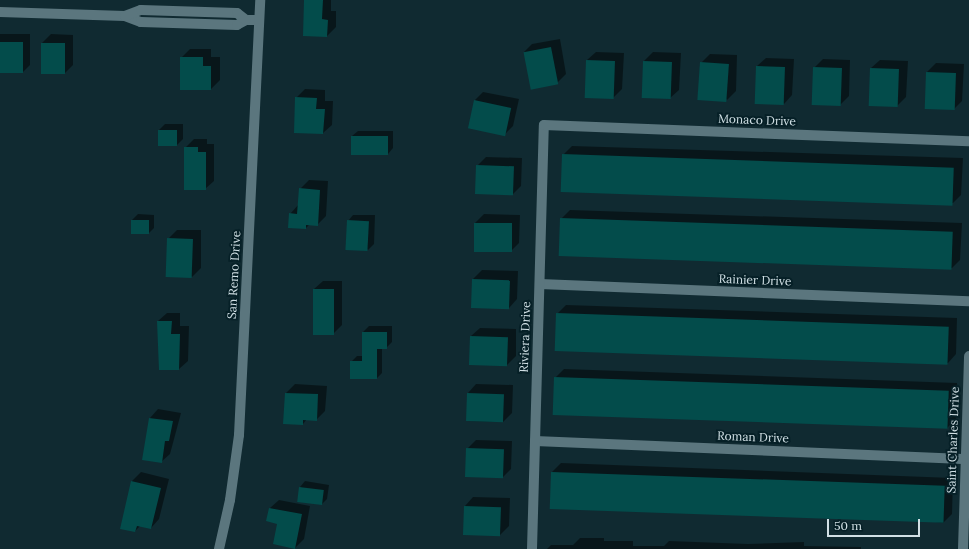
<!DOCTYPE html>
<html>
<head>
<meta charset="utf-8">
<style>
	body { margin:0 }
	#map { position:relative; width:969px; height:549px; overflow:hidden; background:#102a31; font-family:Lora,serif }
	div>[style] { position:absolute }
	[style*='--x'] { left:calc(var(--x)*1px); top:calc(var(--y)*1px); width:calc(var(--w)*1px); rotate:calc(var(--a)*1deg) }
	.shadow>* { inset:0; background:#0007 }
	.building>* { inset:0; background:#034c4b; transform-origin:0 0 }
	.street>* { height:10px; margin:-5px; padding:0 5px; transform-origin:5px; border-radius:5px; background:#5b767e }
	span { translate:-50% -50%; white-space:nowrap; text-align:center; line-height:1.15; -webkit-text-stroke:4px #062027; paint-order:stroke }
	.street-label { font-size:12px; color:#d1e0e5 }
	.scale { position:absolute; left:827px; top:519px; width:93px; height:18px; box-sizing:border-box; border:2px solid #d1e0e5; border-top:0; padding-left:5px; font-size:12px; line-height:14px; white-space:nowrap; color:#d1e0e5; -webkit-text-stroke:3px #062027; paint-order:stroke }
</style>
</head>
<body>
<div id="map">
	<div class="shadow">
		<div style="clip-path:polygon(305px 0,331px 0,331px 11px,336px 11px,336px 27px,327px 36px)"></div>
		<div style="clip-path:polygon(0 34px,30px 34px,30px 65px,22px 73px,0 72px)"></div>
		<div style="clip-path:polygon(51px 34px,73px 35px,73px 65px,64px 74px,42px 43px)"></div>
		<div style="clip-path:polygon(560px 39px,566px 74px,557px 83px,524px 52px,532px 44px)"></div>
		<div style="clip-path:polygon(190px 49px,211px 49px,211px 57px,220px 57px,220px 80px,211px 89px,181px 58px)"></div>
		<div style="clip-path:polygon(596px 52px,624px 53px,622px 89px,613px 98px,587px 60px)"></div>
		<div style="clip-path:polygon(653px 52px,681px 53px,679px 90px,670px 98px,644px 61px)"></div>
		<div style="clip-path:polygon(710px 54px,737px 55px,736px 91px,727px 100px,701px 63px)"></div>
		<div style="clip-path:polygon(766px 58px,794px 59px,792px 95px,784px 104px,757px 66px)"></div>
		<div style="clip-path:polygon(823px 59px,850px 60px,849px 96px,840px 105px,814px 68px)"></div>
		<div style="clip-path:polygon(880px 60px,908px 61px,906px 97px,897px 106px,871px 68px)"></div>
		<div style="clip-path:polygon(936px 63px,964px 64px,962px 101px,954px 109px,926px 108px,927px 72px)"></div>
		<div style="clip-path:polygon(305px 89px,325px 90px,325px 101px,333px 101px,332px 125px,323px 133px,296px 98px)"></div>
		<div style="clip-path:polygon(483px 92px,519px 99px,513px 126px,504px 135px,475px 100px)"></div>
		<div style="clip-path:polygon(165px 124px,183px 124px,183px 139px,177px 145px,159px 145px,159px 130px)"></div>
		<div style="clip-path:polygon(358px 131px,393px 131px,393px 148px,388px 154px,352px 136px)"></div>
		<div style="clip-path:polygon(194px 139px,207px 139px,207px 144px,214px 144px,214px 181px,205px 189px,185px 148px)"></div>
		<div style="clip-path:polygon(572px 146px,963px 158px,961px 195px,953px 203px,563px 155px)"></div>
		<div style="clip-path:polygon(486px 157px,522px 158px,521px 186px,513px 194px,477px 166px)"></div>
		<div style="clip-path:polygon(309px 180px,328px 181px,326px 216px,317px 225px,310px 224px,306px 228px,290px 214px,299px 204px,300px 189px)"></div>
		<div style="clip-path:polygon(570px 210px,962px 223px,960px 260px,952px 268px,561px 219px)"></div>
		<div style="clip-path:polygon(138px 214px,154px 215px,154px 228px,148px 234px,132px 233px,132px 220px)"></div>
		<div style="clip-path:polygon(484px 214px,520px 215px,519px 243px,511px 251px,475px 223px)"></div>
		<div style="clip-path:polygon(353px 215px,375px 215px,374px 244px,368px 250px,348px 221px)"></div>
		<div style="clip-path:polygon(177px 230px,201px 230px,201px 268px,192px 277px,168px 239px)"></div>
		<div style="clip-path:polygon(482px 270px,518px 271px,517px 299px,509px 308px,473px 279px)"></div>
		<div style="clip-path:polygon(323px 281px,342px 281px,342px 325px,333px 334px,314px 289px)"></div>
		<div style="clip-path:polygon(566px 305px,957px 318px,956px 354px,948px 363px,557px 314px)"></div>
		<div style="clip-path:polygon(167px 313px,180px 313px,180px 326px,189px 326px,188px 361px,179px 369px,158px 321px)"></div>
		<div style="clip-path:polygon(369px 326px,392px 326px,392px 342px,386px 348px,382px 348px,382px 373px,377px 378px,351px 362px,357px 356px,363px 356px,363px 332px)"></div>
		<div style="clip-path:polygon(480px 328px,516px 329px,516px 356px,507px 365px,471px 336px)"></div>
		<div style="clip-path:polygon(564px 369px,957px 383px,956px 419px,947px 428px,555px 378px)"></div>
		<div style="clip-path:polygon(295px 384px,327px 386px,325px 411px,316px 420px,307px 419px,303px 424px,284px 423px,286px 393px)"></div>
		<div style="clip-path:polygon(476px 384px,513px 385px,512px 413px,503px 422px,467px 421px,468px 393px)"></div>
		<div style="clip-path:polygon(158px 409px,181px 413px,170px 454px,161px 462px,143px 459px,150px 418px)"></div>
		<div style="clip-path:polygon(476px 440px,512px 441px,511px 469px,503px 477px,467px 449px)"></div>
		<div style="clip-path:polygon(561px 463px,953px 478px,952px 514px,943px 523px,552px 472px)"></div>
		<div style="clip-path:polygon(141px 472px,169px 479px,159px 519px,151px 528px,140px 526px,135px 531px,121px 528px,132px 481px)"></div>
		<div style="clip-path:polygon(305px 481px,329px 485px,327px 499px,322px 504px,300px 487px)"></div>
		<div style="clip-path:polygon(473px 497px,510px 498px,509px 526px,500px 535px,465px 506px)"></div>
		<div style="clip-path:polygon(279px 500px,310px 506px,304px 539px,295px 548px,270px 508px)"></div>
		<div style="clip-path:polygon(580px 538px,604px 538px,604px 541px,633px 541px,633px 546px,664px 546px,669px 541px,748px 544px,804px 542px,804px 546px,861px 547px,861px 549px,547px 549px,551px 545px,573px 545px)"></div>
	</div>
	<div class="building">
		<div style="clip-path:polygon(304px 0,323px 0,322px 19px,328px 20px,327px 37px,303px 36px)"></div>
		<div style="left:0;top:42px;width:23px;height:31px"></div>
		<div style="left:41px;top:43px;width:24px;height:31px"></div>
		<div style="left:551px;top:47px;width:38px;height:28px;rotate:79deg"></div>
		<div style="clip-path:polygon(180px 57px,203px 57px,203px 66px,211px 66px,211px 90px,180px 90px)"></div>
		<div style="left:586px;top:60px;width:29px;height:38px;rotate:2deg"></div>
		<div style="left:643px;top:61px;width:29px;height:37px;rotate:2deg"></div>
		<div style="left:700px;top:62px;width:29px;height:38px;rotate:4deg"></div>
		<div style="left:756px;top:66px;width:29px;height:38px;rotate:2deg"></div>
		<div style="left:813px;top:67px;width:29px;height:38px;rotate:2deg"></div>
		<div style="left:870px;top:68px;width:29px;height:38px;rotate:2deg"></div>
		<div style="left:926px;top:72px;width:30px;height:37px;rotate:2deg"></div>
		<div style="clip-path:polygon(295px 97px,317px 98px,316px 109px,325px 109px,323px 134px,294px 133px)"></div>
		<div style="left:474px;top:100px;width:38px;height:29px;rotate:12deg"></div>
		<div style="left:158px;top:130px;width:19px;height:16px"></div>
		<div style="left:351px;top:136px;width:37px;height:19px"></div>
		<div style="clip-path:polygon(184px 147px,198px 147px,198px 152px,206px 152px,206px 190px,184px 190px)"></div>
		<div style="left:562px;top:154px;width:392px;height:38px;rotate:2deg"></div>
		<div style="left:476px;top:165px;width:38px;height:29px;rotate:2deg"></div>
		<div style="clip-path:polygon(299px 188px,320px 190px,318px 226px,306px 225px,306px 229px,288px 228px,289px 213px,297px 214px)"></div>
		<div style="left:560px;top:218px;width:393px;height:38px;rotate:2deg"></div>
		<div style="left:131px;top:220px;width:18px;height:14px"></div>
		<div style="left:347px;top:220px;width:22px;height:30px;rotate:3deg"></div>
		<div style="left:474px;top:223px;width:38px;height:29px"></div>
		<div style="left:167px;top:238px;width:26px;height:39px;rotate:2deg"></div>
		<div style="left:472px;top:279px;width:38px;height:29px;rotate:2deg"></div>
		<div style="left:313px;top:289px;width:21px;height:46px"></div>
		<div style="left:556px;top:313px;width:393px;height:38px;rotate:2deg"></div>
		<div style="clip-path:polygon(157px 321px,172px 321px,171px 334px,180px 334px,179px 370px,159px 370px)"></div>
		<div style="clip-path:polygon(362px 332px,387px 332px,387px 349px,377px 349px,377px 379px,350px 379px,350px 361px,362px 361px)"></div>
		<div style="left:470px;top:336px;width:38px;height:29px;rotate:2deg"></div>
		<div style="left:554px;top:377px;width:395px;height:38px;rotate:2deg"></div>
		<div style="clip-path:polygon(285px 393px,318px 394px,317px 421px,303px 420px,303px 425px,283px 424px)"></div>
		<div style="left:467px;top:393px;width:37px;height:28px;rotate:2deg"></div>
		<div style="clip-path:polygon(149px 418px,173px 421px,169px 441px,165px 441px,162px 463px,142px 460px)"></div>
		<div style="left:466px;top:448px;width:38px;height:29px;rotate:2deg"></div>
		<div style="left:551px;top:472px;width:394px;height:37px;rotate:2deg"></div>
		<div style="clip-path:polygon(131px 481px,161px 488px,151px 529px,137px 526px,135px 532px,120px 529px)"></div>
		<div style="left:299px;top:487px;width:25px;height:15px;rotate:7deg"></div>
		<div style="left:464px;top:506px;width:37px;height:29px;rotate:2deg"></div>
		<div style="clip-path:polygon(269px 508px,302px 514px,295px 549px,273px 544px,277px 524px,266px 521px)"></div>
	</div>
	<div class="street">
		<div style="--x:0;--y:12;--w:125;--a:1.8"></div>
		<div style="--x:125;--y:16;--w:17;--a:21"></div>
		<div style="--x:141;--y:22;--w:96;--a:1.8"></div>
		<div style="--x:237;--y:25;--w:10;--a:-29"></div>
		<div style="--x:246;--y:20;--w:13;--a:0"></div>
		<div style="--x:125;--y:16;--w:17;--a:-21"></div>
		<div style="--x:141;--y:10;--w:96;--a:1.8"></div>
		<div style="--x:237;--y:13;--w:11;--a:38"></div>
		<div style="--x:540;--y:284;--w:429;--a:2.3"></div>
		<div style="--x:535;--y:441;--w:434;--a:2.4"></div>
		<div style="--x:219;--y:549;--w:50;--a:-77.3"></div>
		<div style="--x:230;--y:500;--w:66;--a:-82.1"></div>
		<div style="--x:239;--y:435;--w:436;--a:-87.2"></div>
		<div style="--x:532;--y:549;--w:424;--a:-88.4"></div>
		<div style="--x:544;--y:125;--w:425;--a:2.2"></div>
		<div style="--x:963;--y:549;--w:193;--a:-88.2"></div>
	</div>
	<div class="street-label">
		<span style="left:757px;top:120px;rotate:2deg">Monaco Drive</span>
		<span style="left:234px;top:275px;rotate:-87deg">San Remo Drive</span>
		<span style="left:755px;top:280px;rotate:2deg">Rainier Drive</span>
		<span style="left:525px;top:337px;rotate:-88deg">Riviera Drive</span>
		<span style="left:753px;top:437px;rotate:2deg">Roman Drive</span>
		<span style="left:953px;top:440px;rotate:-88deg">Saint Charles Drive</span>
	</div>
	<div class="scale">50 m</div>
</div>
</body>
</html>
